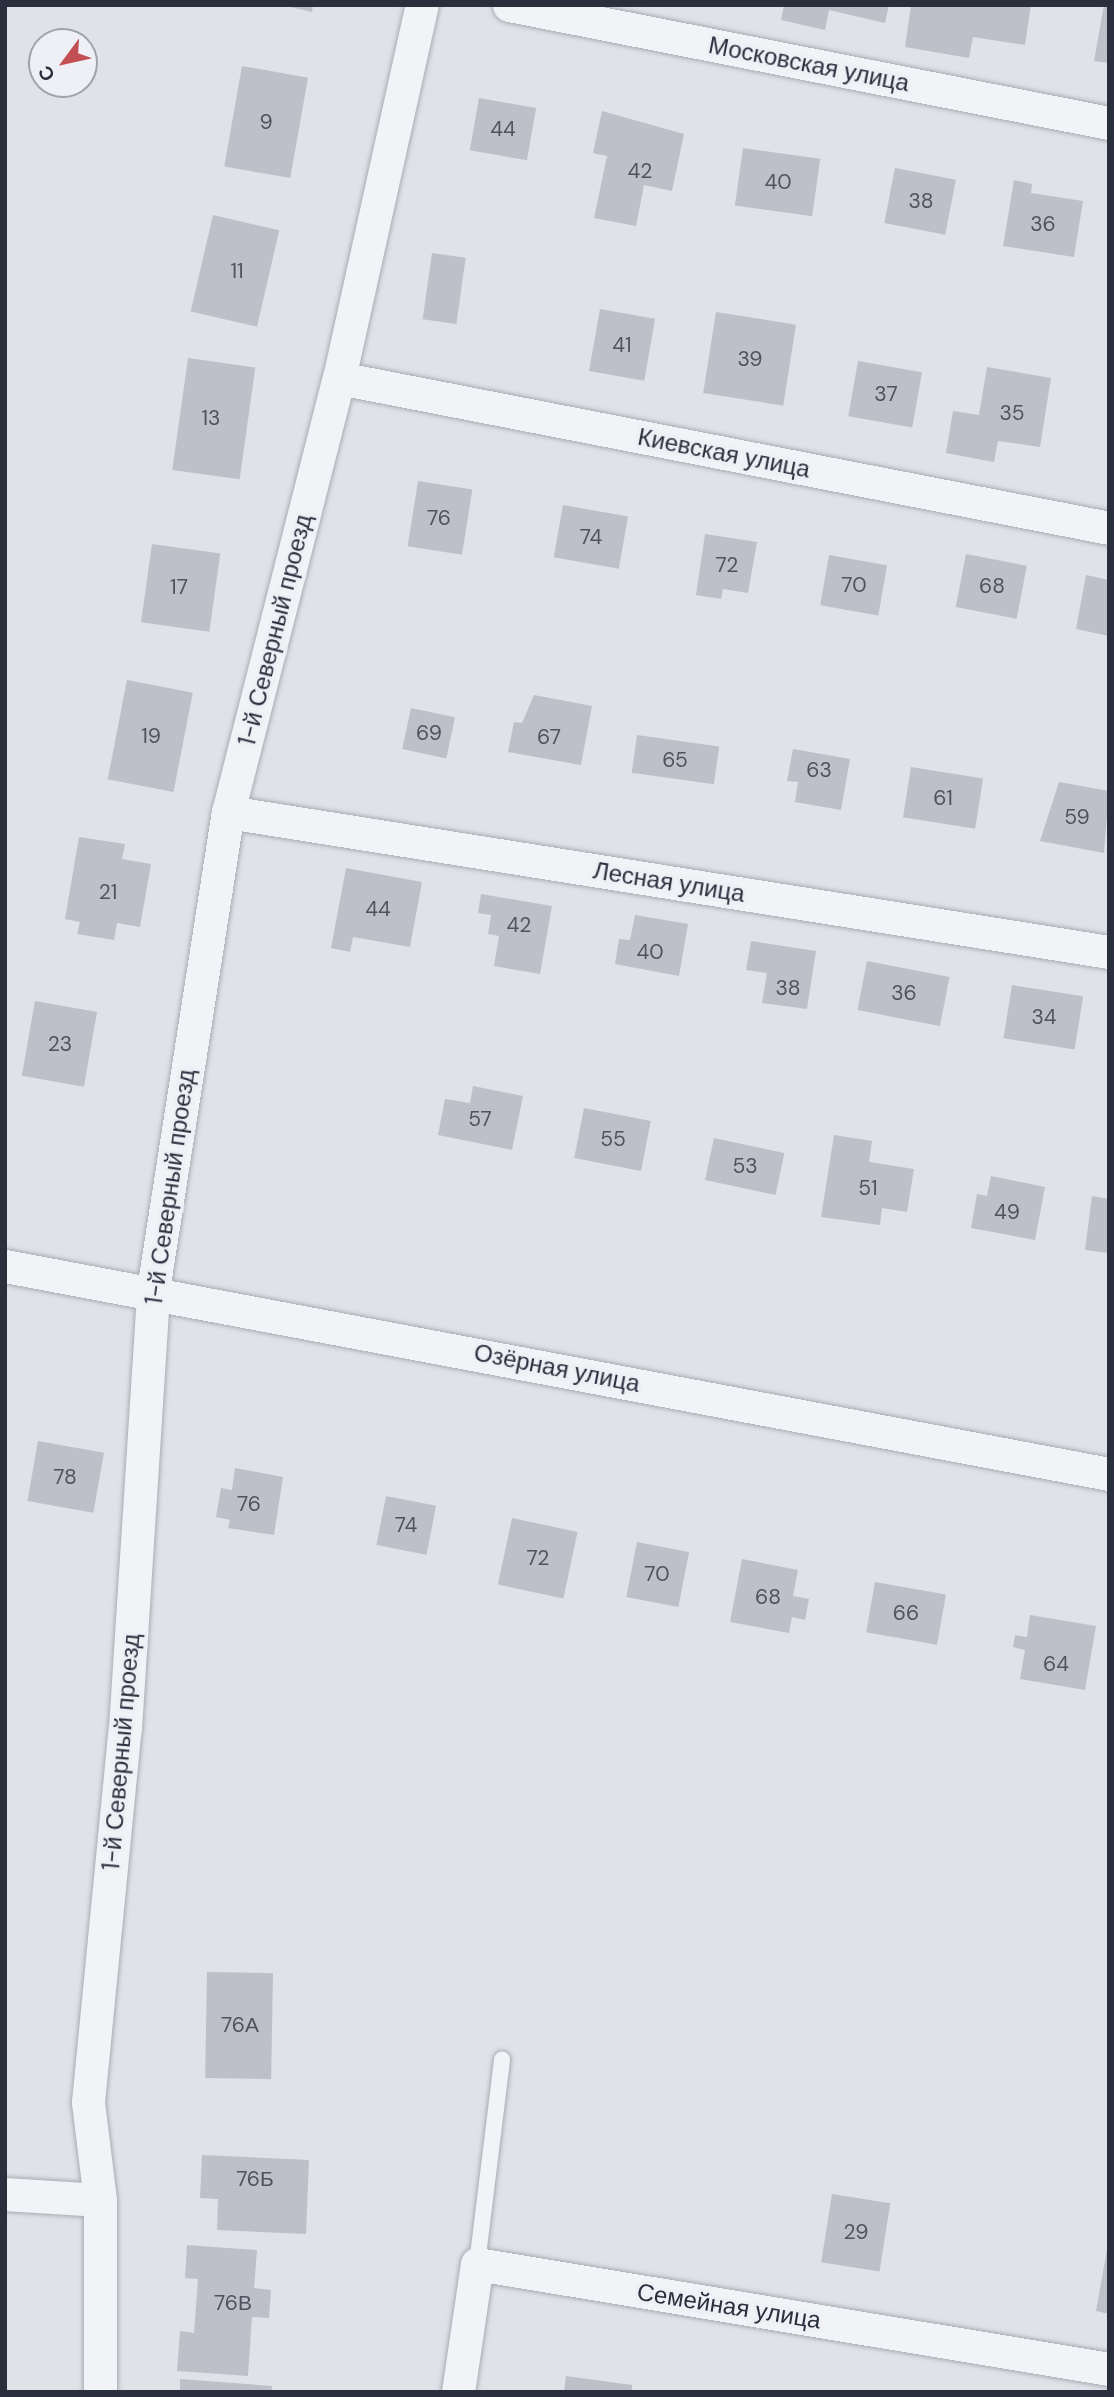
<!DOCTYPE html>
<html>
<head>
<meta charset="utf-8">
<style>
	body { margin:0 }
	#map { position:relative; width:1114px; height:2397px; overflow:hidden; background:#dfe2e7; font-family:"DM Sans",sans-serif }
	div>[style] { position:absolute }
	[style*='--x'] { left:calc(var(--x)*1px); top:calc(var(--y)*1px); width:calc(var(--w)*1px); rotate:calc(var(--a)*1deg) }
	.building>* { inset:0; background:#bdc0c9; transform-origin:0 0 }
	.roads { filter:drop-shadow(0 0 2px #a9acb4) drop-shadow(0 0 2px #a9acb4) }
	.service>* { height:16px; margin:-8px; padding:0 8px; transform-origin:8px; border-radius:8px; background:#f2f3f6 }
	.minor>* { height:33px; margin:-16.5px; padding:0 16.5px; transform-origin:16.5px; border-radius:16.5px; background:#f2f3f6 }
	span { translate:-50% -50%; white-space:nowrap; text-align:center; line-height:1.15; -webkit-text-stroke:7px #eef0f5; paint-order:stroke }
	.number-label { font-size:21px; color:#4f5360 }
	.number-label span { -webkit-text-stroke-width:0 }
	.street-label { font-size:24px; color:#2a2f3d }
	.frame { position:absolute; inset:0; border:7px solid #2a2f3d; pointer-events:none }
	.north { position:absolute; left:28px; top:28px; width:70px; height:70px; box-sizing:border-box; background:#eef0f5; border:2px solid #a0a3ab; border-radius:50%; rotate:237deg; font-size:19px; font-weight:700; line-height:28px; text-align:center; color:#2a2f3d }
	.north::after { content:''; display:block; margin:auto; width:24px; height:32px; background:#c24f54; clip-path:polygon(50% 0,100% 100%,50% 72%,0 100%) }
</style>
</head>
<body>
<div id="map">
	<div class="building">
		<div style="clip-path:polygon(282px 5px,313px 5px,312px 12px)"></div>
		<div style="clip-path:polygon(784px 5px,889px 5px,885px 23px,829px 10px,825px 30px,781px 20px)"></div>
		<div style="clip-path:polygon(911px 5px,1031px 5px,1025px 45px,973px 37px,969px 58px,905px 47px)"></div>
		<div style="clip-path:polygon(1104px 5px,1109px 5px,1109px 63px,1094px 61px)"></div>
		<div style="left:242px;top:66px;width:67px;height:102px;rotate:10deg"></div>
		<div style="left:479px;top:98px;width:58px;height:53px;rotate:10deg"></div>
		<div style="clip-path:polygon(602px 111px,684px 134px,672px 191px,644px 185px,636px 226px,594px 218px,607px 156px,593px 153px)"></div>
		<div style="left:743px;top:148px;width:78px;height:58px;rotate:8deg"></div>
		<div style="left:895px;top:168px;width:62px;height:56px;rotate:11deg"></div>
		<div style="clip-path:polygon(1014px 180px,1032px 184px,1031px 193px,1083px 201px,1074px 257px,1003px 246px)"></div>
		<div style="left:213px;top:215px;width:68px;height:99px;rotate:13deg"></div>
		<div style="left:432px;top:253px;width:34px;height:67px;rotate:8deg"></div>
		<div style="left:600px;top:309px;width:56px;height:63px;rotate:10deg"></div>
		<div style="left:716px;top:312px;width:81px;height:82px;rotate:9deg"></div>
		<div style="left:188px;top:358px;width:68px;height:113px;rotate:8deg"></div>
		<div style="left:858px;top:361px;width:65px;height:56px;rotate:10deg"></div>
		<div style="clip-path:polygon(987px 367px,1051px 378px,1040px 447px,998px 441px,994px 462px,946px 453px,953px 411px,979px 415px)"></div>
		<div style="left:418px;top:481px;width:55px;height:66px;rotate:9deg"></div>
		<div style="left:563px;top:505px;width:66px;height:53px;rotate:10deg"></div>
		<div style="clip-path:polygon(705px 534px,757px 542px,748px 593px,723px 589px,721px 599px,696px 595px)"></div>
		<div style="left:152px;top:544px;width:69px;height:79px;rotate:8deg"></div>
		<div style="left:966px;top:554px;width:62px;height:54px;rotate:11deg"></div>
		<div style="left:829px;top:555px;width:59px;height:51px;rotate:10deg"></div>
		<div style="clip-path:polygon(1086px 575px,1109px 580px,1109px 636px,1076px 629px)"></div>
		<div style="left:127px;top:680px;width:67px;height:101px;rotate:11deg"></div>
		<div style="clip-path:polygon(534px 695px,592px 706px,581px 765px,508px 752px,514px 722px,522px 723px)"></div>
		<div style="left:411px;top:708px;width:45px;height:42px;rotate:12deg"></div>
		<div style="left:637px;top:735px;width:83px;height:38px;rotate:8deg"></div>
		<div style="clip-path:polygon(793px 749px,850px 759px,841px 810px,795px 802px,798px 782px,787px 781px)"></div>
		<div style="left:911px;top:767px;width:73px;height:51px;rotate:9deg"></div>
		<div style="clip-path:polygon(1059px 782px,1109px 791px,1104px 853px,1040px 841px)"></div>
		<div style="clip-path:polygon(79px 837px,125px 844px,122px 859px,151px 864px,140px 927px,117px 923px,114px 940px,77px 934px,80px 922px,65px 919px)"></div>
		<div style="clip-path:polygon(346px 868px,422px 882px,410px 947px,353px 937px,350px 952px,331px 948px)"></div>
		<div style="clip-path:polygon(481px 894px,552px 906px,540px 974px,494px 966px,499px 936px,488px 934px,491px 915px,478px 913px)"></div>
		<div style="clip-path:polygon(635px 915px,688px 924px,679px 976px,615px 964px,619px 939px,630px 940px)"></div>
		<div style="clip-path:polygon(751px 941px,816px 951px,807px 1009px,762px 1003px,767px 973px,746px 970px)"></div>
		<div style="left:867px;top:961px;width:84px;height:50px;rotate:11deg"></div>
		<div style="left:1012px;top:985px;width:72px;height:54px;rotate:9deg"></div>
		<div style="left:35px;top:1001px;width:63px;height:76px;rotate:10deg"></div>
		<div style="clip-path:polygon(473px 1086px,523px 1096px,512px 1150px,438px 1135px,445px 1099px,470px 1103px)"></div>
		<div style="left:584px;top:1108px;width:68px;height:51px;rotate:11deg"></div>
		<div style="clip-path:polygon(834px 1135px,872px 1141px,869px 1162px,914px 1169px,907px 1212px,882px 1208px,880px 1225px,821px 1217px)"></div>
		<div style="left:714px;top:1138px;width:72px;height:43px;rotate:12deg"></div>
		<div style="clip-path:polygon(991px 1176px,1045px 1187px,1035px 1240px,971px 1228px,977px 1194px,987px 1196px)"></div>
		<div style="clip-path:polygon(1092px 1196px,1109px 1199px,1109px 1253px,1085px 1250px)"></div>
		<div style="left:38px;top:1441px;width:67px;height:61px;rotate:10deg"></div>
		<div style="clip-path:polygon(235px 1468px,283px 1477px,274px 1535px,228px 1528px,230px 1520px,216px 1517px,221px 1488px,232px 1490px)"></div>
		<div style="left:386px;top:1496px;width:51px;height:50px;rotate:11deg"></div>
		<div style="left:512px;top:1518px;width:67px;height:68px;rotate:12deg"></div>
		<div style="left:637px;top:1542px;width:53px;height:56px;rotate:11deg"></div>
		<div style="clip-path:polygon(742px 1559px,798px 1570px,793px 1596px,809px 1599px,805px 1620px,792px 1617px,789px 1633px,730px 1622px)"></div>
		<div style="left:875px;top:1582px;width:72px;height:51px;rotate:10deg"></div>
		<div style="clip-path:polygon(1030px 1615px,1096px 1626px,1085px 1690px,1020px 1679px,1025px 1650px,1013px 1647px,1015px 1635px,1027px 1637px)"></div>
		<div style="left:207px;top:1972px;width:66px;height:106px;rotate:1deg"></div>
		<div style="clip-path:polygon(202px 2155px,309px 2160px,306px 2234px,217px 2230px,218px 2199px,200px 2198px)"></div>
		<div style="left:832px;top:2194px;width:59px;height:69px;rotate:9deg"></div>
		<div style="clip-path:polygon(187px 2245px,257px 2250px,254px 2288px,271px 2290px,269px 2318px,252px 2317px,248px 2376px,177px 2371px,180px 2331px,194px 2333px,198px 2279px,185px 2278px)"></div>
		<div style="clip-path:polygon(1107px 2250px,1109px 2250px,1109px 2314px,1096px 2311px)"></div>
		<div style="clip-path:polygon(566px 2376px,632px 2385px,632px 2392px,564px 2392px)"></div>
		<div style="clip-path:polygon(180px 2379px,272px 2386px,272px 2392px,180px 2392px)"></div>
	</div>
	<div class="roads">
		<div class="service">
			<div style="--x:477;--y:2264;--w:206;--a:-83"></div>
		</div>
		<div class="minor">
			<div style="--x:509;--y:5;--w:611;--a:11.13"></div>
			<div style="--x:339;--y:378;--w:784;--a:11.02"></div>
			<div style="--x:228;--y:812;--w:892;--a:9.03"></div>
			<div style="--x:5;--y:1266;--w:1123;--a:10.67"></div>
			<div style="--x:5;--y:2194;--w:95;--a:3.6"></div>
			<div style="--x:100;--y:2392;--w:192;--a:-90"></div>
			<div style="--x:100;--y:2200;--w:99;--a:-97"></div>
			<div style="--x:88;--y:2102;--w:376;--a:-84.4"></div>
			<div style="--x:125;--y:1728;--w:439;--a:-86.3"></div>
			<div style="--x:153;--y:1290;--w:484;--a:-81.1"></div>
			<div style="--x:228;--y:812;--w:448;--a:-75.7"></div>
			<div style="--x:339;--y:378;--w:382;--a:-77.5"></div>
			<div style="--x:458;--y:2392;--w:129;--a:-81.6"></div>
			<div style="--x:477;--y:2264;--w:641;--a:9.43"></div>
		</div>
	</div>
	<div class="number-label">
		<span style="left:266px;top:122px">9</span>
		<span style="left:503px;top:129px">44</span>
		<span style="left:640px;top:171px">42</span>
		<span style="left:778px;top:182px">40</span>
		<span style="left:921px;top:201px">38</span>
		<span style="left:1043px;top:224px">36</span>
		<span style="left:237px;top:271px">11</span>
		<span style="left:622px;top:345px">41</span>
		<span style="left:750px;top:359px">39</span>
		<span style="left:886px;top:394px">37</span>
		<span style="left:1012px;top:413px">35</span>
		<span style="left:211px;top:418px">13</span>
		<span style="left:439px;top:518px">76</span>
		<span style="left:591px;top:537px">74</span>
		<span style="left:727px;top:565px">72</span>
		<span style="left:854px;top:585px">70</span>
		<span style="left:992px;top:586px">68</span>
		<span style="left:179px;top:587px">17</span>
		<span style="left:429px;top:733px">69</span>
		<span style="left:151px;top:736px">19</span>
		<span style="left:549px;top:737px">67</span>
		<span style="left:675px;top:760px">65</span>
		<span style="left:819px;top:770px">63</span>
		<span style="left:943px;top:798px">61</span>
		<span style="left:1077px;top:817px">59</span>
		<span style="left:108px;top:892px">21</span>
		<span style="left:378px;top:909px">44</span>
		<span style="left:519px;top:925px">42</span>
		<span style="left:650px;top:952px">40</span>
		<span style="left:788px;top:988px">38</span>
		<span style="left:904px;top:993px">36</span>
		<span style="left:1044px;top:1017px">34</span>
		<span style="left:60px;top:1044px">23</span>
		<span style="left:480px;top:1119px">57</span>
		<span style="left:613px;top:1139px">55</span>
		<span style="left:745px;top:1166px">53</span>
		<span style="left:868px;top:1188px">51</span>
		<span style="left:1007px;top:1212px">49</span>
		<span style="left:65px;top:1477px">78</span>
		<span style="left:249px;top:1504px">76</span>
		<span style="left:406px;top:1525px">74</span>
		<span style="left:538px;top:1558px">72</span>
		<span style="left:657px;top:1574px">70</span>
		<span style="left:768px;top:1597px">68</span>
		<span style="left:906px;top:1613px">66</span>
		<span style="left:1056px;top:1664px">64</span>
		<span style="left:240px;top:2025px">76А</span>
		<span style="left:255px;top:2179px">76Б</span>
		<span style="left:856px;top:2232px">29</span>
		<span style="left:233px;top:2303px">76В</span>
	</div>
	<div class="street-label">
		<span style="left:809px;top:64px;rotate:11deg">Московская улица</span>
		<span style="left:724px;top:453px;rotate:11deg">Киевская улица</span>
		<span style="left:275px;top:630px;rotate:-76deg">1-й Северный проезд</span>
		<span style="left:669px;top:882px;rotate:9deg">Лесная улица</span>
		<span style="left:170px;top:1187px;rotate:-82deg">1-й Северный проезд</span>
		<span style="left:557px;top:1368px;rotate:11deg">Озёрная улица</span>
		<span style="left:121px;top:1752px;rotate:-85deg">1-й Северный проезд</span>
		<span style="left:729px;top:2306px;rotate:9deg">Семейная улица</span>
	</div>
	<div class="frame"></div>
	<div class="north">С</div>
</div>
</body>
</html>
